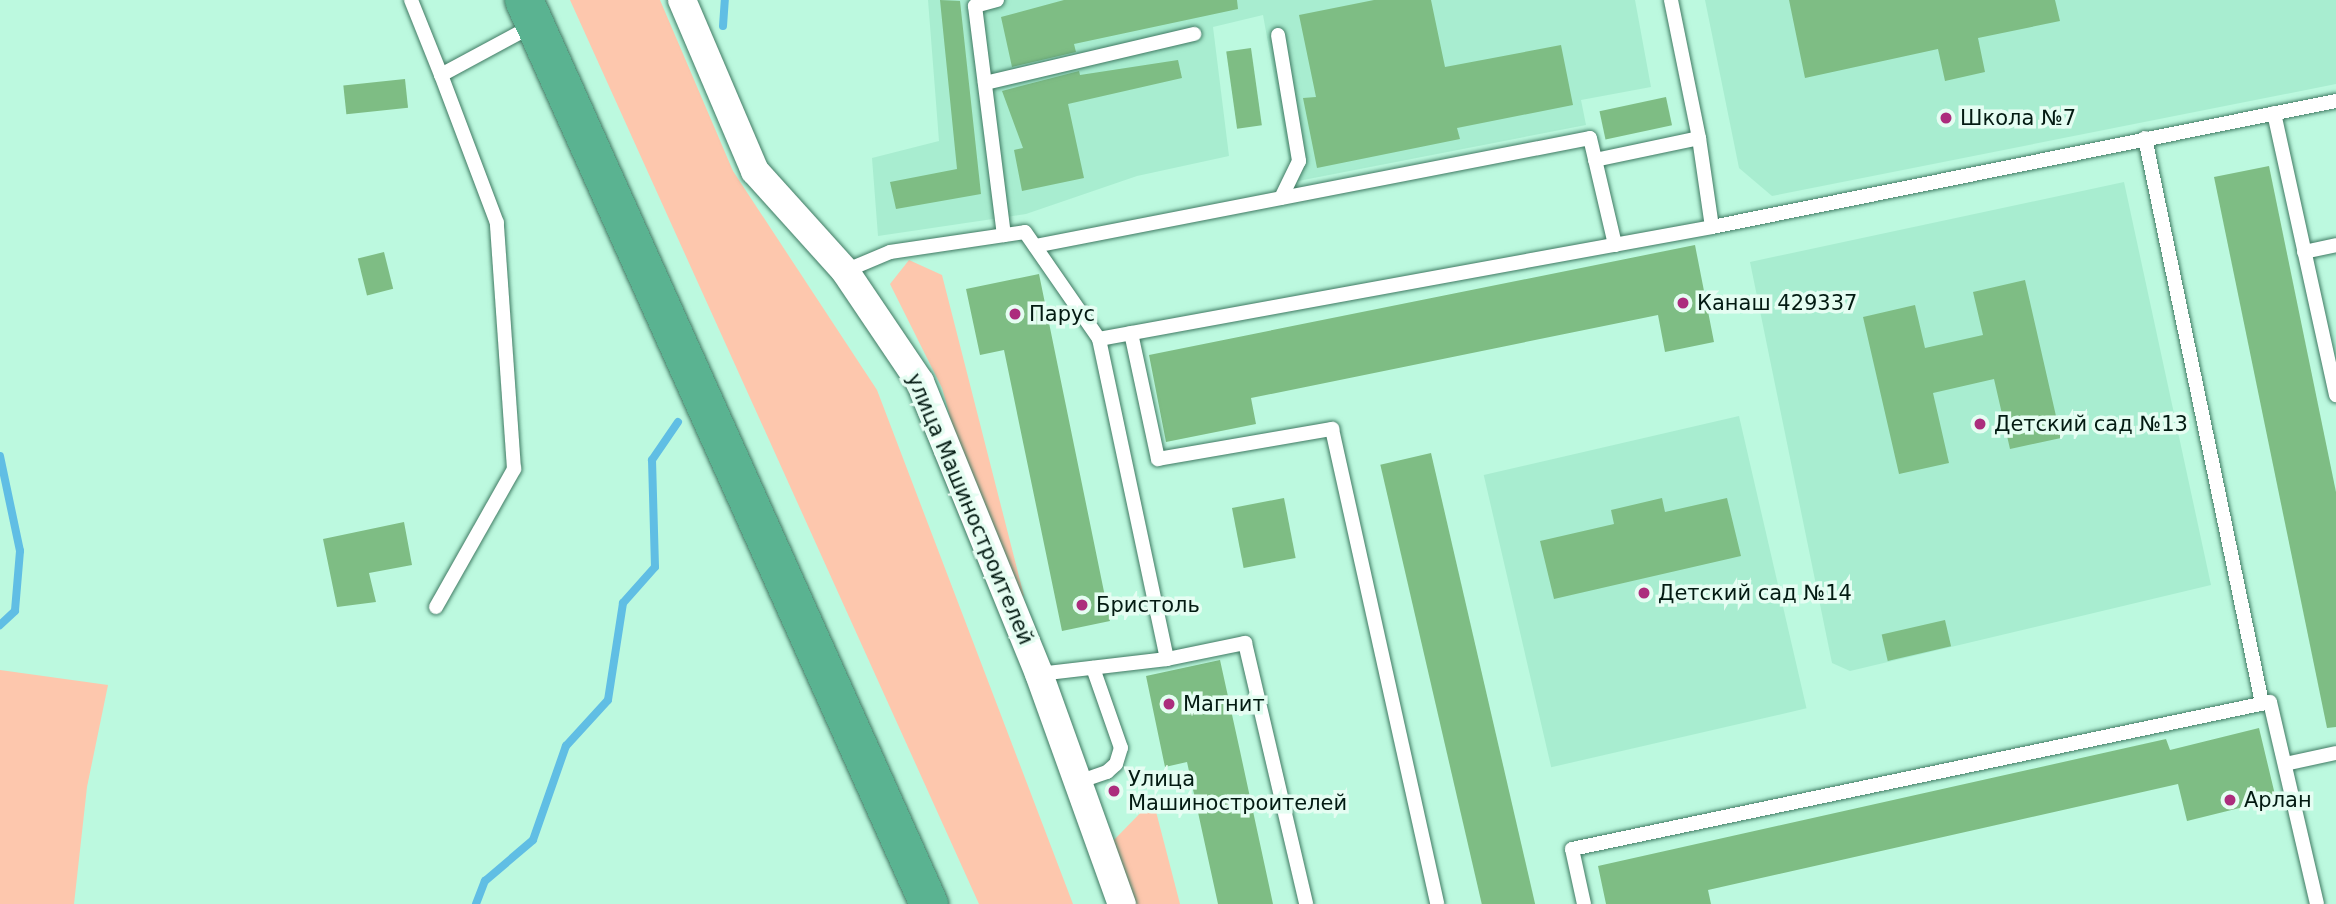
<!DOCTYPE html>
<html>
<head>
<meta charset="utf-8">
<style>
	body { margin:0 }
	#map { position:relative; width:2336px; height:904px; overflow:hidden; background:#bcf9df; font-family:"DejaVu Sans",sans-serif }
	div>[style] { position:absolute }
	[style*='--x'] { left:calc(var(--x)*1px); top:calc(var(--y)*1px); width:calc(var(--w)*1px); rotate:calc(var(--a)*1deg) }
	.built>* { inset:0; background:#a8edd0; transform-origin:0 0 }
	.green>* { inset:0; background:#fdc7ad }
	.stream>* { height:8px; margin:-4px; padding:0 4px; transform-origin:4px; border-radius:4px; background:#60bee4 }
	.building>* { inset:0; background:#7ebd84; transform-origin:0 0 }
	.roads { filter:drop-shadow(0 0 2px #407a63) drop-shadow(0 0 2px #407a63) }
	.lane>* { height:14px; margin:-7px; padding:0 7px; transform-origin:7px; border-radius:7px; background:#fff }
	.street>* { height:28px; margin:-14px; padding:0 14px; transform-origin:14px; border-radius:14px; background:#fff }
	.highway>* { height:38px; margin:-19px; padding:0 19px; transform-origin:19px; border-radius:19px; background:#5ab391 }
	.dots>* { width:19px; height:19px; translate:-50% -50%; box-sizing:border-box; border:4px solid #e5fdf2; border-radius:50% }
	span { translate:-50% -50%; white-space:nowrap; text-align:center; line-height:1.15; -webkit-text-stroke:7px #e5fdf2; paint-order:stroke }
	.poi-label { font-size:21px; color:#031a12 }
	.left { translate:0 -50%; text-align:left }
	.street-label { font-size:21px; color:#031a12 }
</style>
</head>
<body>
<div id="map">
	<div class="built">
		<div style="clip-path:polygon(928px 0,1635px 0,1651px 87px,1581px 100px,1586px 125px,1293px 182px,1263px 15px,1213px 27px,1229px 156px,1137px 176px,1026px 214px,878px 236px,872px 158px,939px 141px)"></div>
		<div style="clip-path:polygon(1705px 0,2336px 0,2336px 84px,1772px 196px,1739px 168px)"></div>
		<div style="clip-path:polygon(2124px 182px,2211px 585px,1850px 671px,1832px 663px,1750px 262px)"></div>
		<div style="left:1739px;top:416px;width:300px;height:262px;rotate:77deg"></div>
	</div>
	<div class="green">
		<div style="clip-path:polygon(570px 0,660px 0,733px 171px,877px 390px,1073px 904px,979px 904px)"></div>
		<div style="clip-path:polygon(909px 260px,942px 275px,1024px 596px,1014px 593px,963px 463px,942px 388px,890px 284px)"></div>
		<div style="clip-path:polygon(0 670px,108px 685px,87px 787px,74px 904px,0 904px)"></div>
		<div style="clip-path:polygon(1153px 800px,1180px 904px,1133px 904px,1110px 844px)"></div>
	</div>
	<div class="stream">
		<div style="--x:723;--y:26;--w:26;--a:-86"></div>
		<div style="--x:0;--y:456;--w:97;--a:78.1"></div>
		<div style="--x:20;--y:551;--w:60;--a:94.8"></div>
		<div style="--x:15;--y:611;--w:21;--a:137"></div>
		<div style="--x:476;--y:904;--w:25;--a:-69"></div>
		<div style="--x:485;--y:881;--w:63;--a:-40.5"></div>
		<div style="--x:533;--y:840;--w:100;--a:-70.7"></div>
		<div style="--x:566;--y:746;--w:62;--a:-47.6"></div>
		<div style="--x:608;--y:700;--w:98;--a:-81.2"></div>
		<div style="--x:623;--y:603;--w:48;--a:-48.4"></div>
		<div style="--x:655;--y:567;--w:107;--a:-91.6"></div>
		<div style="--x:652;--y:460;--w:46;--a:-55.6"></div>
	</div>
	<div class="building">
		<div style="clip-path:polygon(940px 0,960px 1px,981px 194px,896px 209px,890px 182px,957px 169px)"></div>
		<div style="clip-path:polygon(1064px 0,1237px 0,1238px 9px,1074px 44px,1076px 52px,1012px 67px,1001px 17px)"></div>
		<div style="clip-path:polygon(1374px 0,1431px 0,1445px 67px,1561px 45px,1573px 105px,1457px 128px,1460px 139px,1317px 168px,1303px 98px,1316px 97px,1299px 15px)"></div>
		<div style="clip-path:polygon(1789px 0,2055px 0,2060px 21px,1978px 38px,1985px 72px,1945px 81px,1938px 49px,1805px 78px)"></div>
		<div style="left:1251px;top:48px;width:78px;height:25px;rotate:82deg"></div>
		<div style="clip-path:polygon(1178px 60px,1182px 78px,1068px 104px,1084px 178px,1022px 191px,1014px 150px,1023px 148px,1002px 91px,1079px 71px,1080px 75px)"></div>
		<div style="left:405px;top:79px;width:29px;height:62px;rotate:84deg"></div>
		<div style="left:1666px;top:97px;width:29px;height:68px;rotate:78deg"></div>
		<div style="clip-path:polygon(2269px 166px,2336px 492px,2336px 727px,2327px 728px,2214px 177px)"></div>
		<div style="clip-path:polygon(1695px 245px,1714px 342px,1665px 352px,1658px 315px,1251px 398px,1256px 424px,1166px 442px,1149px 355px)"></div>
		<div style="left:384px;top:252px;width:38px;height:27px;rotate:76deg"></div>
		<div style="clip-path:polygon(1039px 274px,1110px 621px,1062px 631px,1004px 350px,980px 355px,966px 289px)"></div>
		<div style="clip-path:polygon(2025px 280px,2061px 438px,2010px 449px,1994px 379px,1933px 393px,1949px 463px,1899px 474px,1863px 317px,1915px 305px,1925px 348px,1983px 335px,1973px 292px)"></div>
		<div style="left:1431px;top:453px;width:463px;height:52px;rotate:77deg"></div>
		<div style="left:1284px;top:498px;width:61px;height:53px;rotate:79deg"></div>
		<div style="clip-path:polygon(1662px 498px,1665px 512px,1727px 498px,1741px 556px,1554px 599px,1540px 541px,1614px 524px,1611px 510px)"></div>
		<div style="clip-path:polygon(404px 522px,412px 565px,369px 573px,376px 602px,337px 607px,323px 539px)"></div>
		<div style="left:1945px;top:620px;width:27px;height:65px;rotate:77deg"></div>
		<div style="clip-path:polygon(1220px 660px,1240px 751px,1273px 904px,1218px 904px,1187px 762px,1165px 767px,1146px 676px)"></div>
		<div style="clip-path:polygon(2259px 728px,2276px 799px,2187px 821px,2178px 784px,1708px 890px,1711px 904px,1606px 904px,1598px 866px,2166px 739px,2170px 750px)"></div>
	</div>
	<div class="roads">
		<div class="lane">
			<div style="--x:411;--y:0;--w:81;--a:68.2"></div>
			<div style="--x:997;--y:0;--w:23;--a:165"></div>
			<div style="--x:975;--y:6;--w:231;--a:82.8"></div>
			<div style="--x:1278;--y:35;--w:128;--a:80.5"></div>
			<div style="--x:1299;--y:161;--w:41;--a:115.9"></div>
			<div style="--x:985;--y:83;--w:215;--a:-13.2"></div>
			<div style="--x:2274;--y:113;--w:289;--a:77.6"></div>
			<div style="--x:1699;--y:138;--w:90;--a:81.7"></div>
			<div style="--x:2145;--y:138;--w:577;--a:78.3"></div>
			<div style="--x:1595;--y:160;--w:106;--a:-11.9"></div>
			<div style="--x:1699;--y:138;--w:141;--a:-101.5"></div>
			<div style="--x:1035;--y:246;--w:565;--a:-11.01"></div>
			<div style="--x:1590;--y:138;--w:110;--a:76.8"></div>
			<div style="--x:2304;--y:252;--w:33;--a:-12"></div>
			<div style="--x:845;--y:271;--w:49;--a:-22.9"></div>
			<div style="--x:890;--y:252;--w:136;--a:-8.4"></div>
			<div style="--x:1025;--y:232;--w:130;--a:55.3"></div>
			<div style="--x:1099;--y:339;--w:623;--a:-10.35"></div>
			<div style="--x:1712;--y:227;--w:637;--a:-11.42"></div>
			<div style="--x:1131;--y:333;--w:129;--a:77.9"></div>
			<div style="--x:1158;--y:459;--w:177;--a:-9.8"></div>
			<div style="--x:1332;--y:429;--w:486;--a:77.5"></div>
			<div style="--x:1099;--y:339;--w:327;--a:78"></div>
			<div style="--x:436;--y:607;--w:159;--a:-60.5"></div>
			<div style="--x:514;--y:469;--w:247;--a:-94"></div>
			<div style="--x:497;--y:223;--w:158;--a:-110.7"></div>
			<div style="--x:441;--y:75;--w:103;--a:-28.3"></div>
			<div style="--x:1039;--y:674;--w:129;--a:-6.7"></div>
			<div style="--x:1167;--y:659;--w:80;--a:-11.6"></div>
			<div style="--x:1245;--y:643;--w:268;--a:76.8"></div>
			<div style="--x:2285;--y:764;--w:52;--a:-12.2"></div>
			<div style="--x:1078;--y:782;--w:31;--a:-19"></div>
			<div style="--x:1107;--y:772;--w:12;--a:-42"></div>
			<div style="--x:1116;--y:764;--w:17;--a:-73"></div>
			<div style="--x:1121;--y:748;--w:85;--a:-109.3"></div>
			<div style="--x:1584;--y:904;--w:56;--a:-102.3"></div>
			<div style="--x:1572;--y:849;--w:713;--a:-11.89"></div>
			<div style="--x:2270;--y:702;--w:207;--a:76.9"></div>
		</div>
		<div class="street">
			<div style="--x:682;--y:0;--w:186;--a:66.9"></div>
			<div style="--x:755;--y:171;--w:135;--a:48"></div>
			<div style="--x:845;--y:271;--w:134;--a:56"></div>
			<div style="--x:920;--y:382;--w:315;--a:67.8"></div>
			<div style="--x:1039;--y:674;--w:245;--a:70.2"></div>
		</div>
		<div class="highway">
			<div style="--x:524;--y:0;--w:991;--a:65.87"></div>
		</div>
	</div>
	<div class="dots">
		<div style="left:1946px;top:118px;background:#ac2d7d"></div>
		<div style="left:1683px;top:303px;background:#ac2d7d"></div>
		<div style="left:1015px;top:314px;background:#ac2d7d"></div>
		<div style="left:1980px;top:424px;background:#ac2d7d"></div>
		<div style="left:1644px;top:593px;background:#ac2d7d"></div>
		<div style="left:1082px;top:605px;background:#ac2d7d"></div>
		<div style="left:1169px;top:704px;background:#ac2d7d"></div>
		<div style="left:1114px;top:791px;background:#ac2d7d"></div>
		<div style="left:2230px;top:800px;background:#ac2d7d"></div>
	</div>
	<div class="poi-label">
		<span class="left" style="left:1960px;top:118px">Школа №7</span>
		<span class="left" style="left:1697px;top:303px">Канаш 429337</span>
		<span class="left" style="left:1029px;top:314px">Парус</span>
		<span class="left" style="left:1994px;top:424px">Детский сад №13</span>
		<span class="left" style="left:1658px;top:593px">Детский сад №14</span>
		<span class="left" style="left:1096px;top:605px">Бристоль</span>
		<span class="left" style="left:1183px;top:704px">Магнит</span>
		<span class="left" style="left:1128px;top:791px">Улица<br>Машиностроителей</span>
		<span class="left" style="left:2244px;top:800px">Арлан</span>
	</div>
	<div class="street-label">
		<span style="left:970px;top:509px;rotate:67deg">улица Машиностроителей</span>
	</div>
</div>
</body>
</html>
